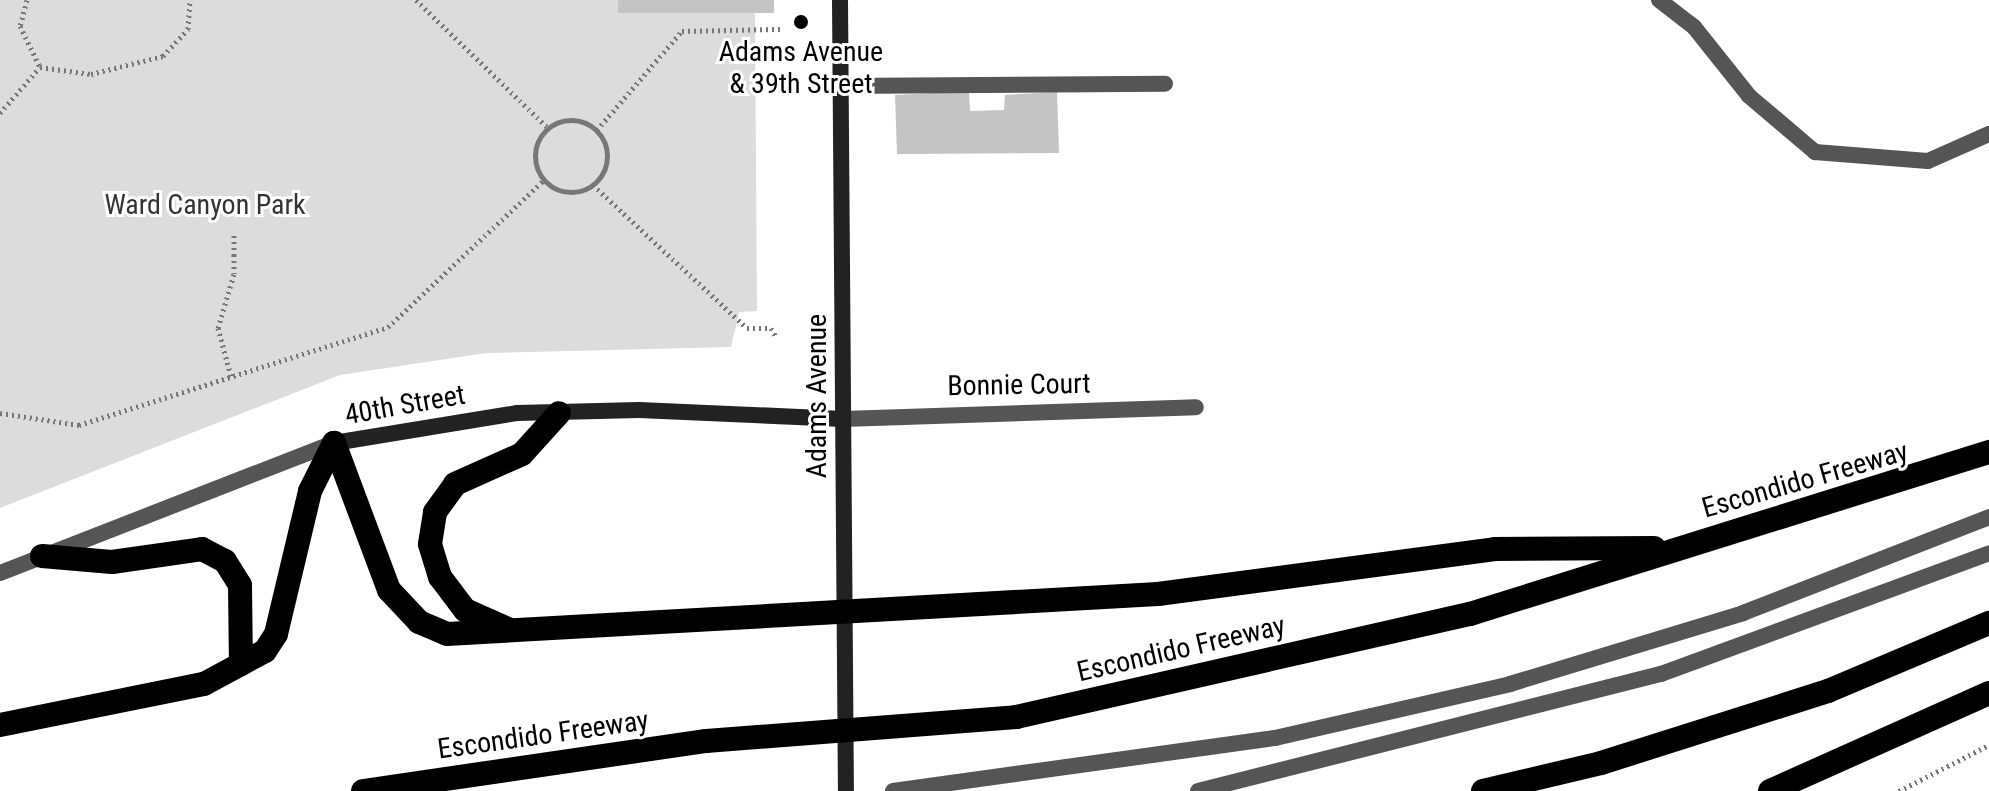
<!DOCTYPE html>
<html>
<head>
<meta charset="utf-8">
<style>
	body { margin:0 }
	#map { position:relative; width:1989px; height:791px; overflow:hidden; background:#fff; font-family:"Roboto Condensed",sans-serif }
	div>[style] { position:absolute }
	[style*='--x'] { left:calc(var(--x)*1px); top:calc(var(--y)*1px); width:calc(var(--w)*1px); rotate:calc(var(--a)*1deg) }
	.green>* { inset:0; background:#dcdcdc }
	.building>* { inset:0; background:#c4c4c4; transform-origin:0 0 }
	.path>* { height:5px; margin-top:-2.5px; transform-origin:0; background:repeating-linear-gradient(90deg,#777 0 2px,transparent 0 6px) }
	.path>.ring { margin:-2.5px; padding:0; box-sizing:content-box; background:none; border:5px solid #777; border-radius:50% }
	.lane>* { height:16px; margin:-8px; padding:0 8px; transform-origin:8px; border-radius:8px; background:#555 }
	.street>* { height:16px; margin:-8px; padding:0 8px; transform-origin:8px; border-radius:8px; background:#555 }
	.secondary>* { height:16px; margin:-8px; padding:0 8px; transform-origin:8px; border-radius:8px; background:#222 }
	.highway>* { height:24px; margin:-12px; padding:0 12px; transform-origin:12px; border-radius:12px; background:#000 }
	.dots>* { width:22px; height:22px; translate:-50% -50%; box-sizing:border-box; border:4px solid #fff; border-radius:50% }
	span { translate:-50% -50%; white-space:nowrap; text-align:center; line-height:1.15; -webkit-text-stroke:6px #fff; paint-order:stroke }
	.poi-label { font-size:28px; color:#000 }
	.park-label { font-size:28px; color:#333 }
	.street-label { font-size:28px; color:#000 }
</style>
</head>
<body>
<div id="map">
	<div class="green">
		<div style="clip-path:polygon(0 0,618px 0,619px 13px,755px 13px,757px 311px,739px 312px,731px 347px,486px 353px,340px 375px,0 508px)"></div>
	</div>
	<div class="building">
		<div style="left:618px;top:0;width:156px;height:13px"></div>
		<div style="clip-path:polygon(969px 91px,970px 111px,1004px 110px,1005px 95px,1057px 92px,1059px 153px,897px 154px,895px 95px)"></div>
	</div>
	<div class="path">
		<div style="--x:27;--y:0;--w:27;--a:105"></div>
		<div style="--x:20;--y:26;--w:46;--a:64"></div>
		<div style="--x:416;--y:0;--w:184;--a:44.1"></div>
		<div style="--x:0;--y:113;--w:61;--a:-49"></div>
		<div style="--x:40;--y:67;--w:51;--a:7.8"></div>
		<div style="--x:91;--y:74;--w:74;--a:-14"></div>
		<div style="--x:163;--y:56;--w:37;--a:-47"></div>
		<div style="--x:188;--y:29;--w:29;--a:-86"></div>
		<div class="ring" style="left:535px;top:120px;width:67px;height:67px"></div>
		<div style="--x:597;--y:130;--w:130;--a:-49.4"></div>
		<div style="--x:682;--y:31;--w:98;--a:-1.2"></div>
		<div style="--x:593;--y:185;--w:210;--a:42.9"></div>
		<div style="--x:747;--y:328;--w:24;--a:0"></div>
		<div style="--x:771;--y:328;--w:10;--a:61"></div>
		<div style="--x:231;--y:376;--w:50;--a:-105.2"></div>
		<div style="--x:218;--y:328;--w:56;--a:-73.5"></div>
		<div style="--x:234;--y:274;--w:39;--a:-90"></div>
		<div style="--x:0;--y:413;--w:80;--a:8.6"></div>
		<div style="--x:79;--y:425;--w:324;--a:-17.6"></div>
		<div style="--x:388;--y:327;--w:214;--a:-43.3"></div>
		<div style="--x:1899;--y:791;--w:101;--a:-27.1"></div>
	</div>
	<div class="lane">
		<div style="--x:840;--y:86;--w:325;--a:-0.4"></div>
		<div style="--x:893;--y:791;--w:386;--a:-7.9"></div>
		<div style="--x:1275;--y:738;--w:241;--a:-12.9"></div>
		<div style="--x:1510;--y:684;--w:244;--a:-16.9"></div>
		<div style="--x:1743;--y:613;--w:264;--a:-21.3"></div>
		<div style="--x:1198;--y:791;--w:478;--a:-14.2"></div>
		<div style="--x:1661;--y:674;--w:350;--a:-20.2"></div>
	</div>
	<div class="street">
		<div style="--x:1659;--y:0;--w:44;--a:37.6"></div>
		<div style="--x:1694;--y:27;--w:88;--a:51.4"></div>
		<div style="--x:1749;--y:96;--w:87;--a:40.3"></div>
		<div style="--x:1815;--y:152;--w:113;--a:4.6"></div>
		<div style="--x:1928;--y:161;--w:67;--a:-23.9"></div>
		<div style="--x:843;--y:419;--w:353;--a:-1.9"></div>
		<div style="--x:0;--y:573;--w:358;--a:-21.3"></div>
	</div>
	<div class="secondary">
		<div style="--x:840;--y:0;--w:791;--a:89.57"></div>
		<div style="--x:334;--y:443;--w:185;--a:-9.3"></div>
		<div style="--x:517;--y:413;--w:122;--a:-1.4"></div>
		<div style="--x:639;--y:410;--w:204;--a:2.5"></div>
	</div>
	<div class="highway">
		<div style="--x:334;--y:443;--w:157;--a:69.5"></div>
		<div style="--x:389;--y:590;--w:44;--a:46.8"></div>
		<div style="--x:419;--y:622;--w:30;--a:23"></div>
		<div style="--x:447;--y:634;--w:712;--a:-3.22"></div>
		<div style="--x:1158;--y:594;--w:340;--a:-7.6"></div>
		<div style="--x:1495;--y:549;--w:159;--a:-0.4"></div>
		<div style="--x:42;--y:556;--w:70;--a:4.9"></div>
		<div style="--x:112;--y:562;--w:91;--a:-8.2"></div>
		<div style="--x:202;--y:549;--w:26;--a:28"></div>
		<div style="--x:225;--y:561;--w:28;--a:58"></div>
		<div style="--x:240;--y:585;--w:79;--a:89.3"></div>
		<div style="--x:508;--y:629;--w:47;--a:-156.2"></div>
		<div style="--x:465;--y:610;--w:41;--a:-127.1"></div>
		<div style="--x:440;--y:577;--w:34;--a:-107"></div>
		<div style="--x:430;--y:544;--w:32;--a:-81"></div>
		<div style="--x:435;--y:512;--w:34;--a:-54"></div>
		<div style="--x:455;--y:484;--w:73;--a:-24.1"></div>
		<div style="--x:522;--y:454;--w:55;--a:-47.9"></div>
		<div style="--x:0;--y:725;--w:208;--a:-11.4"></div>
		<div style="--x:204;--y:684;--w:69;--a:-28.4"></div>
		<div style="--x:265;--y:651;--w:20;--a:-57"></div>
		<div style="--x:276;--y:634;--w:147;--a:-76.6"></div>
		<div style="--x:310;--y:491;--w:54;--a:-63.4"></div>
		<div style="--x:363;--y:791;--w:347;--a:-8.3"></div>
		<div style="--x:706;--y:741;--w:311;--a:-4.4"></div>
		<div style="--x:1016;--y:717;--w:466;--a:-12.8"></div>
		<div style="--x:1470;--y:614;--w:544;--a:-17.34"></div>
		<div style="--x:1483;--y:791;--w:121;--a:-13.3"></div>
		<div style="--x:1601;--y:763;--w:238;--a:-17.6"></div>
		<div style="--x:1828;--y:691;--w:175;--a:-22.9"></div>
		<div style="--x:1770;--y:791;--w:240;--a:-24.1"></div>
	</div>
	<div class="dots">
		<div style="left:801px;top:22px;background:#000"></div>
	</div>
	<div class="poi-label">
		<span style="left:801px;top:68px">Adams Avenue<br>&amp; 39th Street</span>
	</div>
	<div class="park-label">
		<span style="left:205px;top:205px">Ward Canyon Park</span>
	</div>
	<div class="street-label">
		<span style="left:1019px;top:385px;rotate:-1deg">Bonnie Court</span>
		<span style="left:817px;top:396px;rotate:-90deg">Adams Avenue</span>
		<span style="left:405px;top:405px;rotate:-10deg">40th Street</span>
		<span style="left:1805px;top:480px;rotate:-16deg">Escondido Freeway</span>
		<span style="left:1181px;top:649px;rotate:-13deg">Escondido Freeway</span>
		<span style="left:543px;top:735px;rotate:-8deg">Escondido Freeway</span>
	</div>
</div>
</body>
</html>
